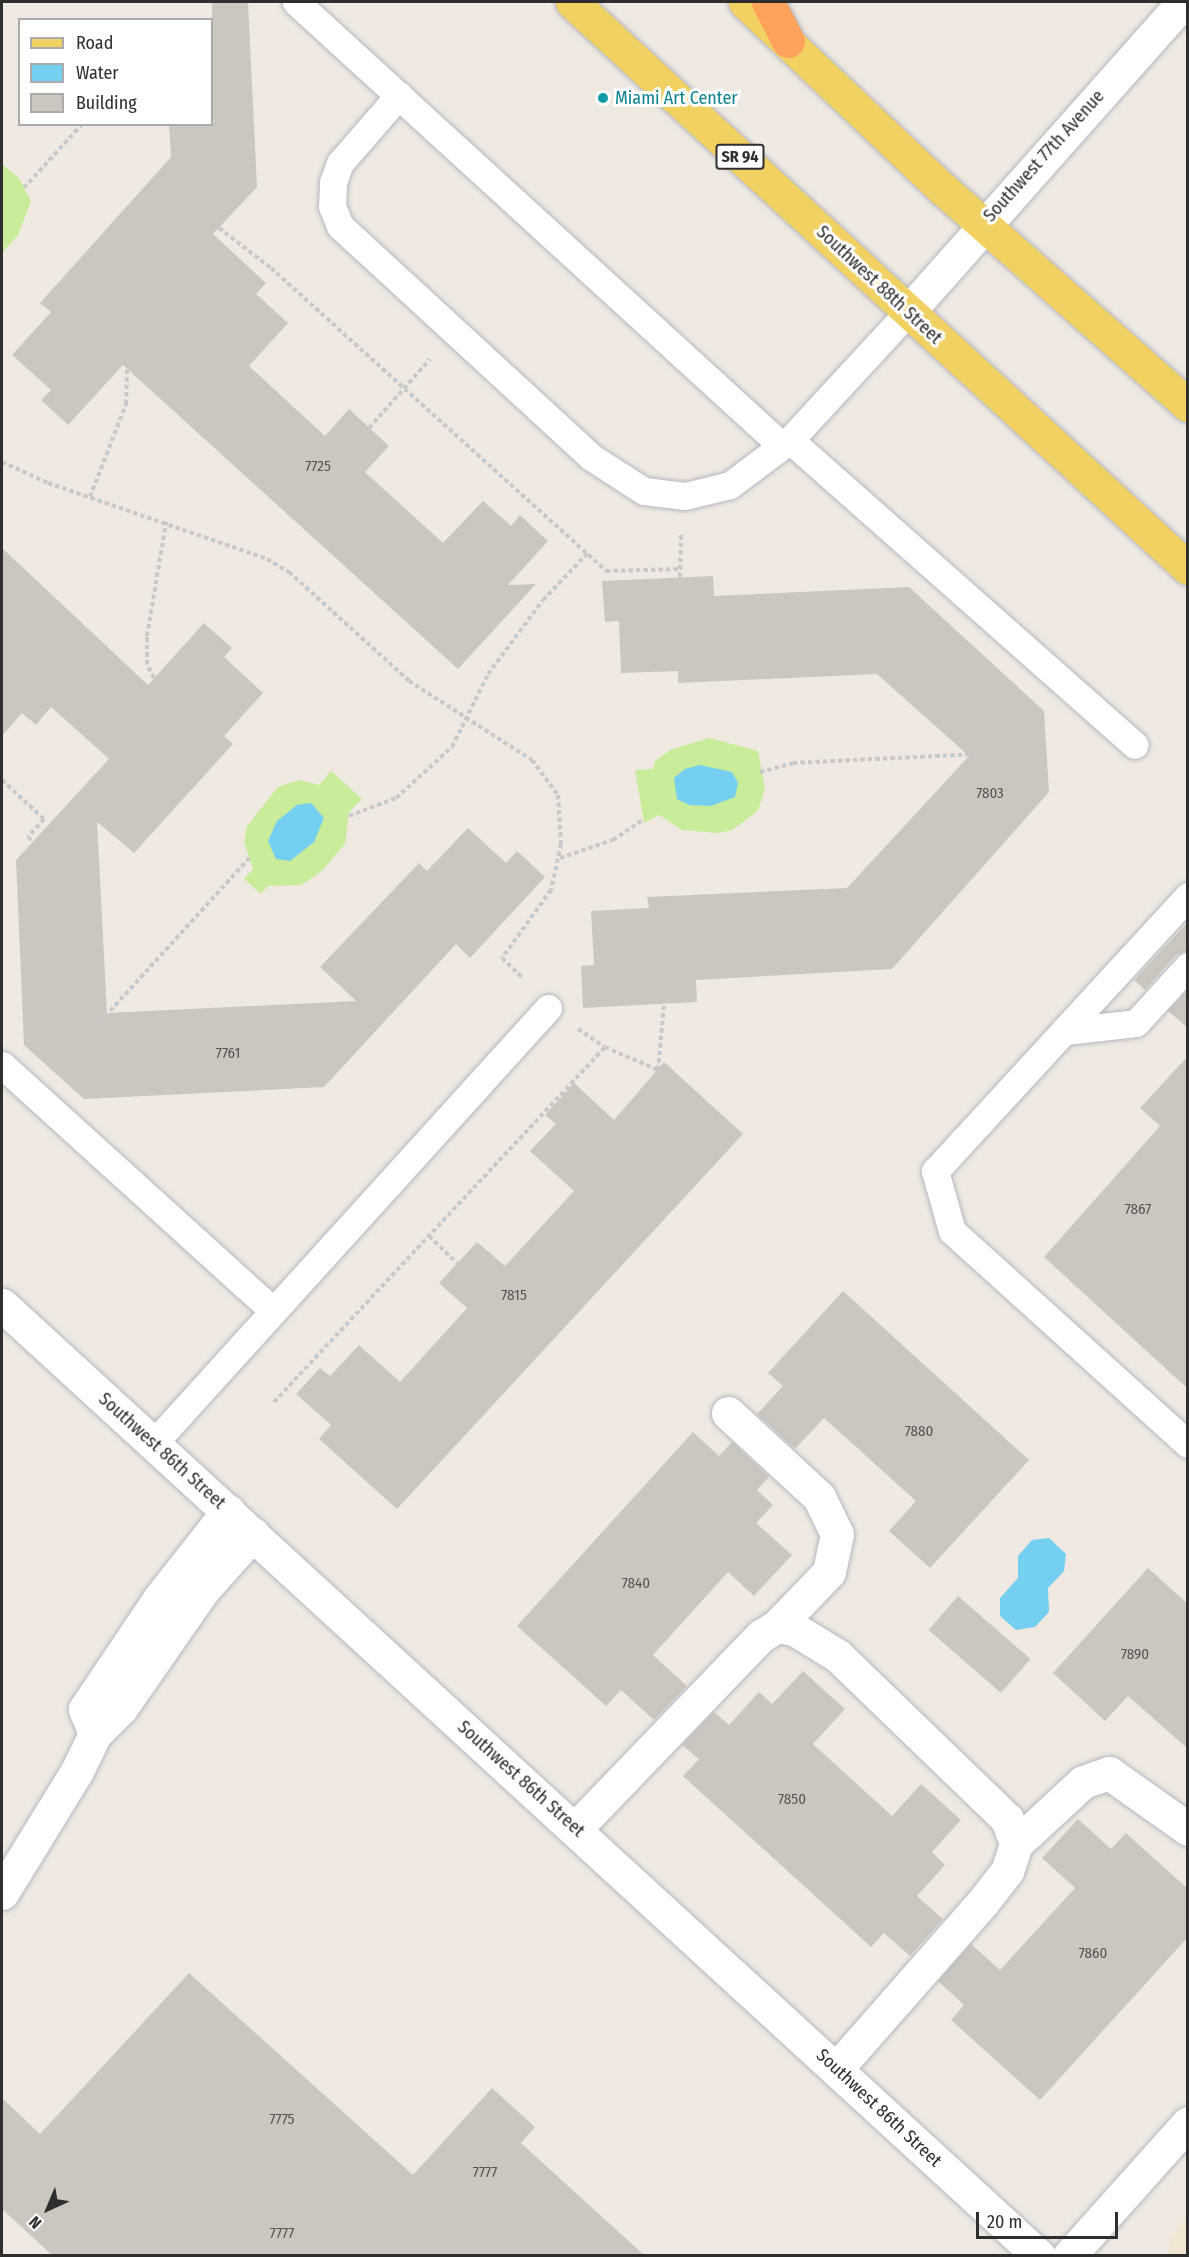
<!DOCTYPE html>
<html>
<head>
<meta charset="utf-8">
<style>
	body { margin:0 }
	#map { position:relative; width:1189px; height:2257px; overflow:hidden; background:#efe9e1; font-family:"Fira Sans Condensed",sans-serif }
	div>[style] { position:absolute }
	[style*='--x'] { left:calc(var(--x)*1px); top:calc(var(--y)*1px); width:calc(var(--w)*1px); rotate:calc(var(--a)*1deg) }
	.education>* { inset:0; background:#f0e6d1 }
	.pitch>* { inset:0; background:#c9ec9a }
	.water>* { inset:0; background:#75cff0 }
	.building>* { inset:0; background:#cbc7bf; transform-origin:0 0 }
	.path>* { height:4px; margin-top:-2px; transform-origin:0; background:repeating-linear-gradient(90deg,#c9c9c9 0 4.5px,transparent 0 7.5px) }
	.roads { filter:drop-shadow(0 0 2px #b4b7c1) drop-shadow(0 0 2px #b4b7c1) }
	.lane>* { height:27px; margin:-13.5px; padding:0 13.5px; transform-origin:13.5px; border-radius:13.5px; background:#fff }
	.street>* { height:33px; margin:-16.5px; padding:0 16.5px; transform-origin:16.5px; border-radius:16.5px; background:#fff }
	.secondary>* { height:33px; margin:-16.5px; padding:0 16.5px; transform-origin:16.5px; border-radius:16.5px; background:#fff }
	.primary>* { height:33px; margin:-16.5px; padding:0 16.5px; transform-origin:16.5px; border-radius:16.5px; background:#f2d163 }
	.highway>* { height:33px; margin:-16.5px; padding:0 16.5px; transform-origin:16.5px; border-radius:16.5px; background:#ffa35c }
	.dots>* { width:16px; height:16px; translate:-50% -50%; box-sizing:border-box; border:3px solid #fff; border-radius:50% }
	span { translate:-50% -50%; white-space:nowrap; text-align:center; line-height:1.15; -webkit-text-stroke:6px #fff; paint-order:stroke }
	.number-label { font-size:15px; color:#555452 }
	.number-label span { -webkit-text-stroke-width:0 }
	.shield-label span { padding:2px 4px; background:#fff; border:2px solid; border-radius:4px; -webkit-text-stroke-width:0 }
	.shield-label { font-size:16px; color:#2e2e2e; font-weight:700 }
	.culture-label { font-size:18px; color:#0d838f }
	.left { translate:0 -50%; text-align:left }
	.street-label { font-size:18px; color:#2e2e2e }
	.frame { position:absolute; inset:0; border:3px solid #2e2e2e; pointer-events:none }
	.legend { position:absolute; left:18px; top:18px; width:195px; height:108px; box-sizing:border-box; background:#fff; border:2px solid #ababab; margin:0; padding:8px 10px; list-style:none; font-size:18px; color:#2e2e2e }
	.legend li { display:flex; align-items:center; gap:12px; height:30px }
	.legend b { width:30px; border:2px solid #ababab }
	.north { position:absolute; left:18px; top:2179px; width:60px; height:60px; -webkit-text-stroke:4px #fff; paint-order:stroke; rotate:224deg; font-size:16px; font-weight:700; line-height:24px; text-align:center; color:#2e2e2e }
	.north::after { content:''; display:block; margin:auto; width:21px; height:27px; background:#2e2e2e; clip-path:polygon(50% 0,100% 100%,50% 72%,0 100%) }
	.scale { position:absolute; left:976px; top:2212px; width:142px; height:27px; box-sizing:border-box; border:3px solid #2e2e2e; border-top:0; padding-left:8px; font-size:18px; line-height:21px; white-space:nowrap; color:#2e2e2e; -webkit-text-stroke:4px #fff; paint-order:stroke }
</style>
</head>
<body>
<div id="map">
	<div class="education">
		<div style="clip-path:polygon(1187px 2215px,1187px 2255px,1168px 2255px,1170px 2240px)"></div>
	</div>
	<div class="pitch">
		<div style="clip-path:polygon(2px 164px,19px 178px,31px 201px,18px 235px,2px 253px)"></div>
		<div style="clip-path:polygon(710px 738px,758px 751px,765px 788px,758px 811px,732px 830px,718px 833px,682px 830px,659px 815px,644px 823px,635px 770px,653px 769px,655px 761px,672px 749px)"></div>
		<div style="clip-path:polygon(331px 771px,362px 799px,349px 812px,345px 844px,322px 871px,301px 885px,268px 886px,261px 894px,244px 879px,253px 869px,244px 842px,247px 826px,278px 787px,299px 780px,319px 785px)"></div>
	</div>
	<div class="water">
		<div style="clip-path:polygon(700px 765px,732px 772px,738px 783px,735px 797px,711px 806px,689px 805px,677px 799px,674px 778px,685px 769px)"></div>
		<div style="clip-path:polygon(311px 803px,324px 818px,314px 842px,290px 861px,276px 859px,268px 841px,277px 821px,297px 805px)"></div>
		<div style="clip-path:polygon(1049px 1538px,1066px 1554px,1064px 1571px,1048px 1588px,1049px 1612px,1035px 1627px,1016px 1630px,1000px 1616px,1000px 1598px,1018px 1578px,1018px 1556px,1032px 1540px)"></div>
	</div>
	<div class="building">
		<div style="clip-path:polygon(212px 2px,248px 2px,257px 187px,213px 234px,266px 283px,256px 294px,288px 323px,249px 366px,325px 436px,349px 409px,389px 446px,365px 472px,443px 543px,483px 501px,511px 526px,520px 515px,548px 541px,508px 585px,536px 584px,458px 669px,123px 365px,68px 425px,41px 400px,51px 390px,12px 355px,51px 312px,40px 303px,171px 157px,169px 124px,212px 124px)"></div>
		<div style="clip-path:polygon(2px 548px,148px 685px,204px 623px,232px 648px,224px 657px,263px 693px,224px 736px,233px 744px,134px 853px,97px 822px,107px 1013px,356px 1001px,320px 967px,419px 863px,427px 871px,468px 828px,506px 863px,517px 851px,545px 877px,470px 958px,456px 944px,324px 1087px,84px 1099px,24px 1045px,16px 860px,109px 759px,51px 707px,36px 725px,22px 713px,2px 736px)"></div>
		<div style="clip-path:polygon(713px 576px,714px 596px,909px 587px,1044px 711px,1049px 792px,892px 969px,696px 980px,697px 1002px,583px 1008px,581px 966px,594px 965px,591px 911px,649px 908px,647px 897px,847px 888px,969px 756px,877px 674px,678px 683px,678px 671px,621px 673px,619px 621px,605px 622px,602px 581px)"></div>
		<div style="clip-path:polygon(1188px 922px,1188px 951px,1176px 955px,1145px 990px,1134px 980px)"></div>
		<div style="clip-path:polygon(1188px 990px,1188px 1028px,1168px 1011px)"></div>
		<div style="clip-path:polygon(1188px 1056px,1188px 1389px,1044px 1257px,1160px 1126px,1140px 1108px)"></div>
		<div style="clip-path:polygon(664px 1062px,743px 1134px,397px 1509px,319px 1439px,331px 1425px,296px 1394px,320px 1368px,330px 1376px,359px 1345px,400px 1382px,467px 1308px,439px 1283px,477px 1242px,505px 1266px,574px 1191px,530px 1151px,556px 1124px,545px 1115px,574px 1083px,614px 1120px)"></div>
		<div style="clip-path:polygon(843px 1291px,1029px 1460px,930px 1568px,889px 1531px,916px 1501px,824px 1418px,795px 1449px,757px 1414px,783px 1386px,768px 1373px)"></div>
		<div style="clip-path:polygon(693px 1432px,719px 1456px,732px 1442px,769px 1477px,757px 1490px,773px 1505px,756px 1523px,792px 1555px,754px 1596px,728px 1572px,653px 1655px,687px 1686px,654px 1720px,621px 1690px,606px 1706px,517px 1626px)"></div>
		<div style="clip-path:polygon(1148px 1568px,1188px 1604px,1188px 1749px,1128px 1696px,1105px 1721px,1053px 1673px)"></div>
		<div style="left:958px;top:1596px;width:96px;height:45px;rotate:41deg"></div>
		<div style="clip-path:polygon(803px 1671px,845px 1709px,813px 1744px,892px 1816px,921px 1784px,961px 1820px,932px 1852px,945px 1865px,917px 1896px,943px 1919px,910px 1956px,884px 1933px,871px 1947px,683px 1776px,699px 1759px,682px 1745px,714px 1712px,729px 1725px,759px 1692px,772px 1704px)"></div>
		<div style="clip-path:polygon(1078px 1819px,1111px 1849px,1126px 1833px,1188px 1889px,1188px 1937px,1040px 2100px,951px 2020px,964px 2005px,938px 1981px,971px 1944px,1000px 1970px,1075px 1888px,1042px 1858px)"></div>
		<div style="clip-path:polygon(189px 1973px,413px 2175px,492px 2088px,535px 2127px,521px 2143px,645px 2256px,53px 2256px,2px 2209px,2px 2098px,40px 2134px)"></div>
	</div>
	<div class="path">
		<div style="--x:24;--y:188;--w:86;--a:-47.8"></div>
		<div style="--x:219;--y:228;--w:66;--a:37.6"></div>
		<div style="--x:271;--y:268;--w:452;--a:42.1"></div>
		<div style="--x:606;--y:571;--w:75;--a:-1.5"></div>
		<div style="--x:369;--y:428;--w:92;--a:-48.5"></div>
		<div style="--x:2;--y:462;--w:51;--a:24.5"></div>
		<div style="--x:48;--y:483;--w:232;--a:19.1"></div>
		<div style="--x:267;--y:559;--w:26;--a:31"></div>
		<div style="--x:289;--y:572;--w:162;--a:42.2"></div>
		<div style="--x:409;--y:681;--w:146;--a:32.7"></div>
		<div style="--x:532;--y:760;--w:44;--a:53.4"></div>
		<div style="--x:558;--y:795;--w:49;--a:86.5"></div>
		<div style="--x:561;--y:844;--w:47;--a:102.3"></div>
		<div style="--x:551;--y:890;--w:84;--a:125.8"></div>
		<div style="--x:502;--y:958;--w:30;--a:44"></div>
		<div style="--x:90;--y:497;--w:100;--a:-68.8"></div>
		<div style="--x:126;--y:404;--w:35;--a:-88"></div>
		<div style="--x:680;--y:577;--w:44;--a:-88.7"></div>
		<div style="--x:154;--y:678;--w:16;--a:-117"></div>
		<div style="--x:147;--y:664;--w:28;--a:-90"></div>
		<div style="--x:147;--y:636;--w:116;--a:-80.5"></div>
		<div style="--x:760;--y:772;--w:34;--a:-15"></div>
		<div style="--x:793;--y:763;--w:186;--a:-2.8"></div>
		<div style="--x:2;--y:780;--w:57;--a:42.9"></div>
		<div style="--x:44;--y:819;--w:24;--a:132"></div>
		<div style="--x:28;--y:837;--w:7;--a:45"></div>
		<div style="--x:349;--y:816;--w:50;--a:-21"></div>
		<div style="--x:396;--y:798;--w:76;--a:-42.3"></div>
		<div style="--x:452;--y:747;--w:81;--a:-63.7"></div>
		<div style="--x:488;--y:674;--w:92;--a:-53.4"></div>
		<div style="--x:543;--y:600;--w:64;--a:-46.3"></div>
		<div style="--x:560;--y:858;--w:56;--a:-18.8"></div>
		<div style="--x:613;--y:840;--w:36;--a:-34"></div>
		<div style="--x:100;--y:1022;--w:222;--a:-47.7"></div>
		<div style="--x:578;--y:1029;--w:32;--a:34"></div>
		<div style="--x:605;--y:1047;--w:58;--a:23.5"></div>
		<div style="--x:658;--y:1070;--w:66;--a:-84.8"></div>
		<div style="--x:429;--y:1236;--w:39;--a:44"></div>
		<div style="--x:274;--y:1402;--w:485;--a:-47"></div>
	</div>
	<div class="roads">
		<div class="lane">
			<div style="--x:296;--y:2;--w:658;--a:42.41"></div>
			<div style="--x:399;--y:95;--w:90;--a:130.9"></div>
			<div style="--x:340;--y:163;--w:20;--a:110"></div>
			<div style="--x:333;--y:182;--w:24;--a:92"></div>
			<div style="--x:332;--y:206;--w:22;--a:68"></div>
			<div style="--x:340;--y:226;--w:341;--a:42.6"></div>
			<div style="--x:591;--y:457;--w:63;--a:32.7"></div>
			<div style="--x:644;--y:491;--w:41;--a:7"></div>
			<div style="--x:685;--y:496;--w:46;--a:-13.7"></div>
			<div style="--x:730;--y:485;--w:75;--a:-36.9"></div>
			<div style="--x:790;--y:440;--w:174;--a:-47.3"></div>
			<div style="--x:790;--y:440;--w:460;--a:41.5"></div>
			<div style="--x:1188;--y:896;--w:374;--a:132.6"></div>
			<div style="--x:935;--y:1171;--w:62;--a:74.2"></div>
			<div style="--x:952;--y:1231;--w:318;--a:42.1"></div>
			<div style="--x:1066;--y:1031;--w:70;--a:-6.5"></div>
			<div style="--x:1136;--y:1023;--w:77;--a:-47.6"></div>
			<div style="--x:2;--y:1065;--w:366;--a:42.2"></div>
			<div style="--x:154;--y:1443;--w:587;--a:-47.83"></div>
		</div>
		<div class="street">
			<div style="--x:728;--y:1413;--w:124;--a:42.7"></div>
			<div style="--x:819;--y:1497;--w:41;--a:64.1"></div>
			<div style="--x:837;--y:1534;--w:39;--a:102"></div>
			<div style="--x:829;--y:1572;--w:75;--a:133.9"></div>
			<div style="--x:95;--y:1734;--w:27;--a:-112"></div>
			<div style="--x:85;--y:1709;--w:133;--a:-56.1"></div>
			<div style="--x:159;--y:1599;--w:112;--a:-51.9"></div>
			<div style="--x:575;--y:1829;--w:268;--a:-46.1"></div>
			<div style="--x:761;--y:1636;--w:19;--a:-32"></div>
			<div style="--x:777;--y:1626;--w:17;--a:10"></div>
			<div style="--x:794;--y:1629;--w:52;--a:31.5"></div>
			<div style="--x:838;--y:1656;--w:235;--a:44"></div>
			<div style="--x:1007;--y:1819;--w:27;--a:70"></div>
			<div style="--x:1016;--y:1844;--w:28;--a:108"></div>
			<div style="--x:1007;--y:1871;--w:41;--a:128"></div>
			<div style="--x:982;--y:1903;--w:221;--a:131.3"></div>
			<div style="--x:1016;--y:1844;--w:91;--a:-42.8"></div>
			<div style="--x:1083;--y:1782;--w:28;--a:-19"></div>
			<div style="--x:1109;--y:1773;--w:97;--a:35.3"></div>
			<div style="--x:2;--y:1893;--w:143;--a:-58.4"></div>
			<div style="--x:77;--y:1771;--w:41;--a:-64.1"></div>
			<div style="--x:95;--y:1734;--w:37;--a:-45"></div>
			<div style="--x:121;--y:1708;--w:144;--a:-55.2"></div>
			<div style="--x:203;--y:1590;--w:75;--a:-48.2"></div>
		</div>
		<div class="secondary">
			<div style="--x:908;--y:312;--w:414;--a:-48.4"></div>
			<div style="--x:2;--y:1305;--w:1407;--a:42.52"></div>
			<div style="--x:1069;--y:2256;--w:178;--a:-48.2"></div>
		</div>
		<div class="primary">
			<div style="--x:572;--y:2;--w:837;--a:42.58"></div>
			<div style="--x:745;--y:2;--w:272;--a:43.4"></div>
			<div style="--x:943;--y:189;--w:327;--a:41.4"></div>
		</div>
		<div class="highway">
			<div style="--x:768;--y:2;--w:44;--a:62.9"></div>
		</div>
	</div>
	<div class="dots">
		<div style="left:603px;top:98px;background:#0f9aa8"></div>
	</div>
	<div class="number-label">
		<span style="left:318px;top:467px">7725</span>
		<span style="left:990px;top:794px">7803</span>
		<span style="left:228px;top:1054px">7761</span>
		<span style="left:1138px;top:1210px">7867</span>
		<span style="left:514px;top:1296px">7815</span>
		<span style="left:919px;top:1432px">7880</span>
		<span style="left:636px;top:1584px">7840</span>
		<span style="left:1135px;top:1655px">7890</span>
		<span style="left:792px;top:1800px">7850</span>
		<span style="left:1093px;top:1954px">7860</span>
		<span style="left:282px;top:2120px">7775</span>
		<span style="left:485px;top:2173px">7777</span>
		<span style="left:282px;top:2234px">7777</span>
	</div>
	<div class="shield-label">
		<span style="left:740px;top:157px">SR 94</span>
	</div>
	<div class="culture-label">
		<span class="left" style="left:615px;top:98px">Miami Art Center</span>
	</div>
	<div class="street-label">
		<span style="left:1044px;top:156px;rotate:-48deg">Southwest 77th Avenue</span>
		<span style="left:879px;top:285px;rotate:43deg">Southwest 88th Street</span>
		<span style="left:162px;top:1451px;rotate:42deg">Southwest 86th Street</span>
		<span style="left:521px;top:1779px;rotate:42deg">Southwest 86th Street</span>
		<span style="left:879px;top:2108px;rotate:43deg">Southwest 86th Street</span>
	</div>
	<div class="frame"></div>
	<ul class="legend">
	<li><b style="height:8px;background:#f2d163"></b>Road</li>
	<li><b style="height:16px;background:#75cff0"></b>Water</li>
	<li><b style="height:16px;background:#cbc7bf"></b>Building</li>
	</ul>
	<div class="north">N</div>
	<div class="scale">20 m</div>
</div>
</body>
</html>
